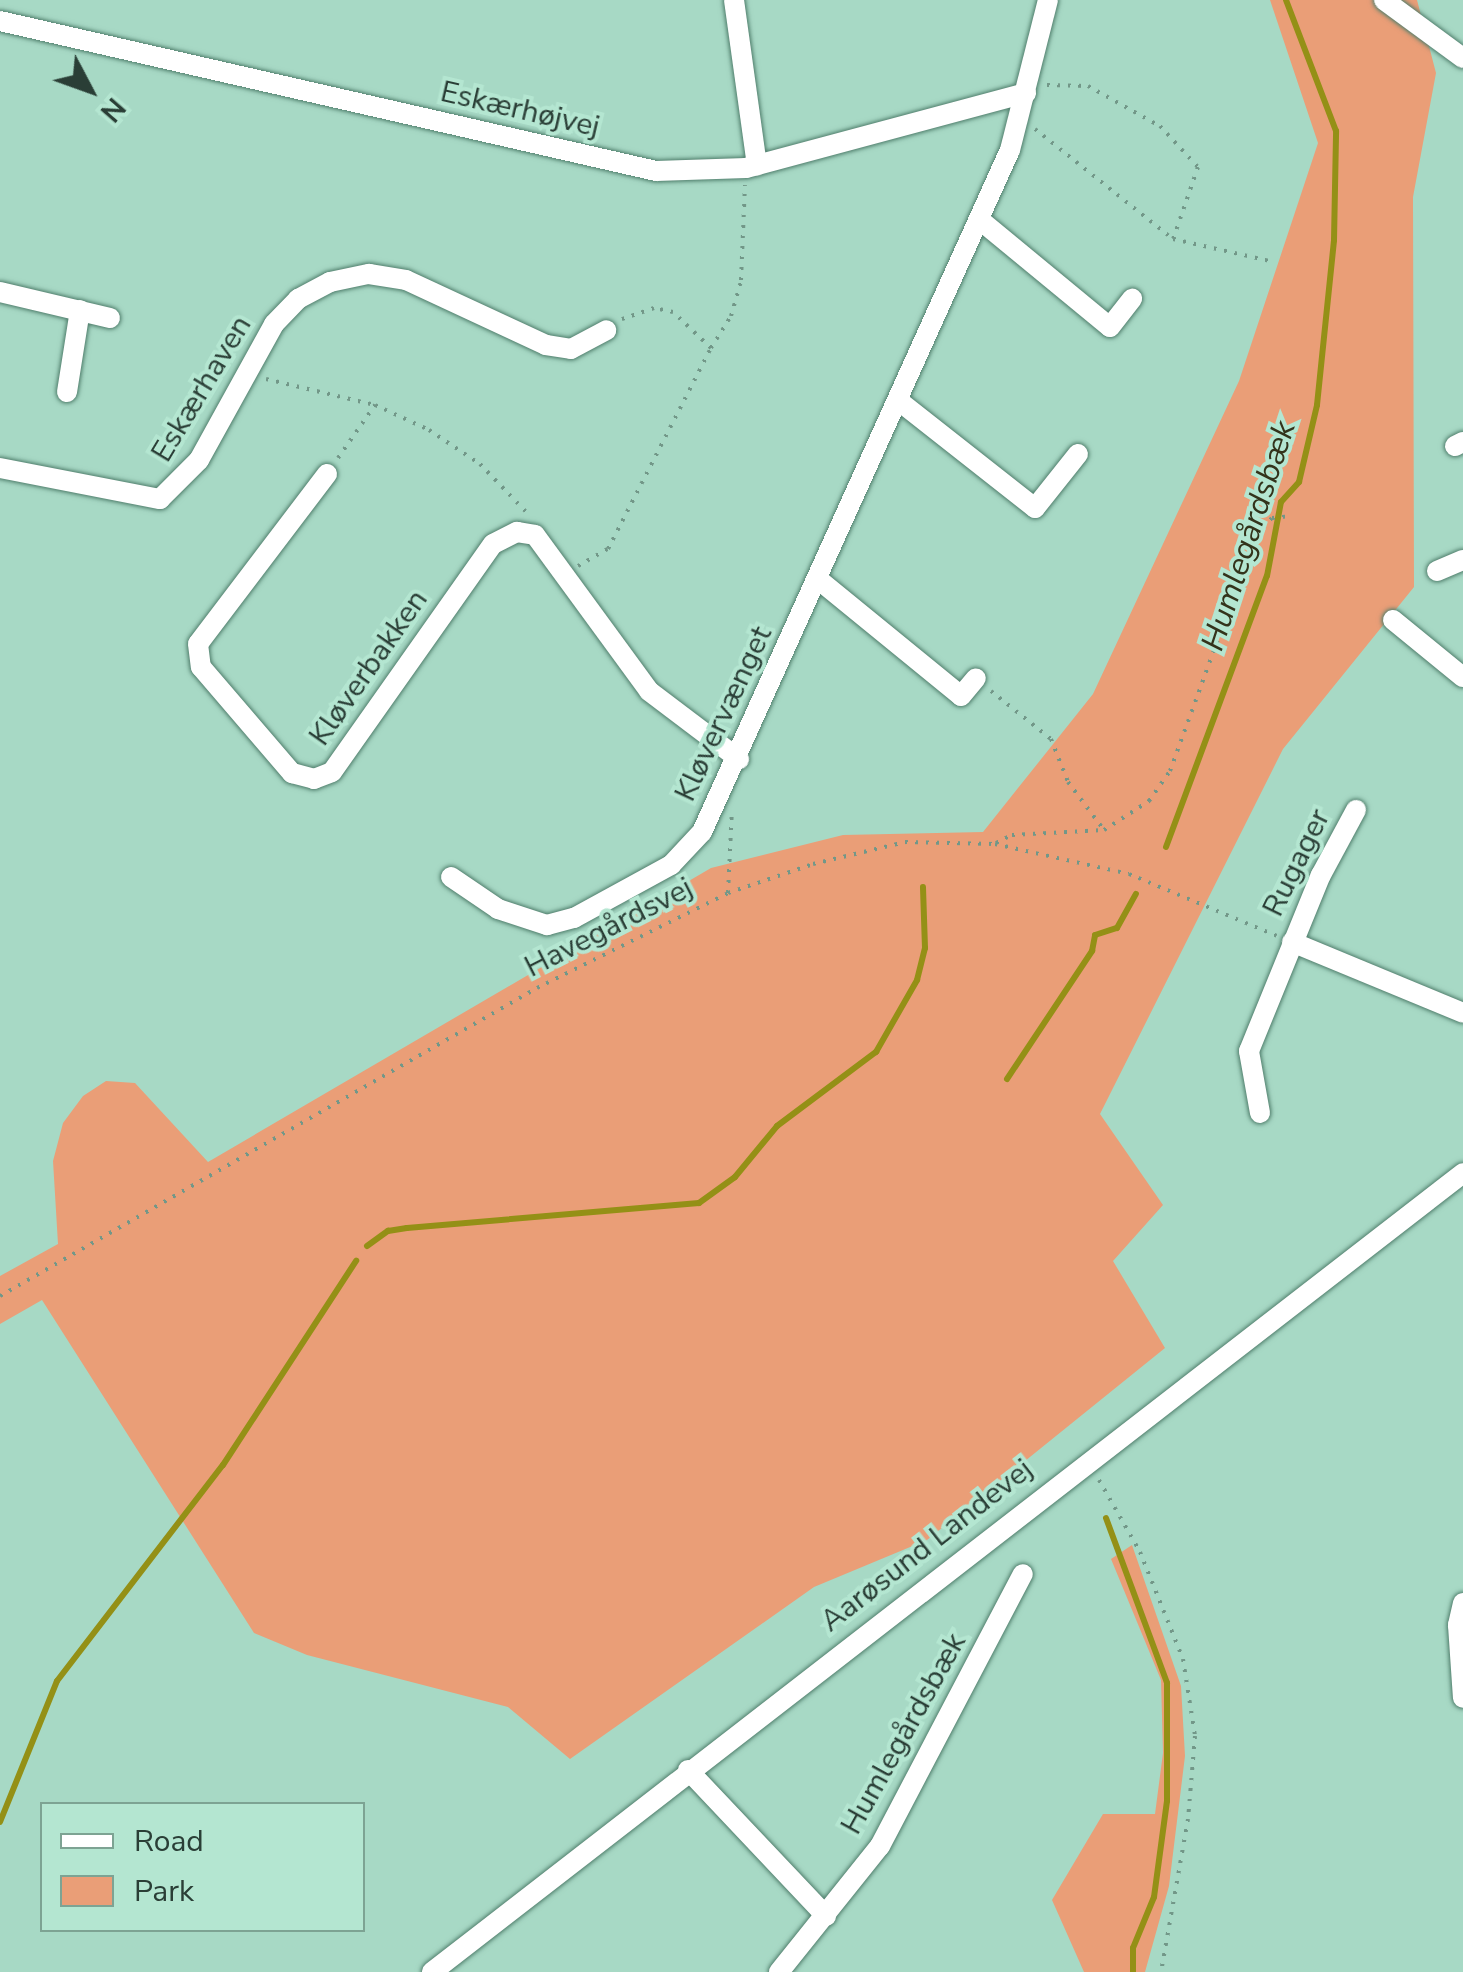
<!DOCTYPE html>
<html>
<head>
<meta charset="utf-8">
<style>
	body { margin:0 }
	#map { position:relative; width:1463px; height:1972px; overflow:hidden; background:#a7d9c5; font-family:"Nunito Sans",sans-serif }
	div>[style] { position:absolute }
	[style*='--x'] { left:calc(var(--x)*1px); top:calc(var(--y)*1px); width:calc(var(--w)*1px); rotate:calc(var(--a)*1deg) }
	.green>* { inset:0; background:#ea9e77 }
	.stream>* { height:6px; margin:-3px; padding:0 3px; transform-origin:3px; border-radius:3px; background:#949016 }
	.path>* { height:4px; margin-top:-2px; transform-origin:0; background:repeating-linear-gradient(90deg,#729788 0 2.5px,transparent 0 10.5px) }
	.roads { filter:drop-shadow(0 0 2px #507e6c) drop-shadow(0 0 2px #507e6c) }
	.minor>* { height:20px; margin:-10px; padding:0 10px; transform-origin:10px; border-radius:10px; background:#fff }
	span { translate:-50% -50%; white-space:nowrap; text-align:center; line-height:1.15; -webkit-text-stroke:8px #b4e6d1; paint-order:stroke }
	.street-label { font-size:30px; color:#2a3e36 }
	.water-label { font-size:32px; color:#33331b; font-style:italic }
	.legend { position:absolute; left:40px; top:1802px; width:325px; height:130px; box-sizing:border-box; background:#b4e6d1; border:2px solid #7da393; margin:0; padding:12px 18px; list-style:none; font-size:30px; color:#2a3e36 }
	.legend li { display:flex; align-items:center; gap:20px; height:50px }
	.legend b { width:50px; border:2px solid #7da393 }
	.north { position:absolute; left:40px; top:40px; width:100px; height:100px; -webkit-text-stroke:8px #b4e6d1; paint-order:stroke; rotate:131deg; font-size:28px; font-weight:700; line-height:40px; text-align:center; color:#2a3e36 }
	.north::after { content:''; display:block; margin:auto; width:35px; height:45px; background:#2a3e36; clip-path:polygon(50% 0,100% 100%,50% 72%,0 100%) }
</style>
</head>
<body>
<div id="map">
	<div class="green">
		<div style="clip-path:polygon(1270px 0,1417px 0,1436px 73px,1413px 197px,1414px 587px,1283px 749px,1100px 1114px,1163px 1205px,1113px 1261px,1165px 1348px,927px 1540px,814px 1587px,570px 1759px,508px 1707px,307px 1655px,254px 1633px,42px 1300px,0 1324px,0 1276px,58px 1244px,53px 1161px,63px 1123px,83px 1096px,106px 1081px,135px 1083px,208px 1162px,711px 868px,843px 835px,983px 832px,1093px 694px,1239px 381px,1318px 143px)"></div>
		<div style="clip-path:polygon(1132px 1545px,1181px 1686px,1185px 1756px,1169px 1886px,1145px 1972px,1084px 1972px,1052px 1900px,1103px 1814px,1155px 1814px,1163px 1753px,1161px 1680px,1111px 1559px)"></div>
	</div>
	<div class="stream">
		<div style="--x:1166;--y:847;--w:289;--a:-69.6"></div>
		<div style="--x:1267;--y:576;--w:75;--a:-79.3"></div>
		<div style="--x:1281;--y:502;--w:27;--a:-48"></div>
		<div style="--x:1299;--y:482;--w:79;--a:-76.8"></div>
		<div style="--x:1317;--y:405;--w:166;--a:-84.1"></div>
		<div style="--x:1334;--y:240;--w:109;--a:-88.9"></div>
		<div style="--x:1336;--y:131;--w:140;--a:-110.9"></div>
		<div style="--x:1007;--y:1079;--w:154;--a:-56.4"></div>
		<div style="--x:1092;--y:951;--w:16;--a:-79"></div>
		<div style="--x:1095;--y:935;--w:23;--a:-18"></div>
		<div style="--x:1117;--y:928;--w:39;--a:-61"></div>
		<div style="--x:367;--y:1246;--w:26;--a:-36"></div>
		<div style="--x:388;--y:1231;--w:19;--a:-9"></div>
		<div style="--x:407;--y:1228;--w:293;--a:-4.9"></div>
		<div style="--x:699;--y:1203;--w:44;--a:-35.8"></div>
		<div style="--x:735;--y:1177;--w:66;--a:-50.5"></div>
		<div style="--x:777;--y:1126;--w:124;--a:-36.8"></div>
		<div style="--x:876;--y:1052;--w:83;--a:-60.3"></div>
		<div style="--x:917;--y:980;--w:33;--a:-76"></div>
		<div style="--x:925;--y:948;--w:61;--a:-91.9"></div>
		<div style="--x:1106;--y:1518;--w:176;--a:69.7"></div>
		<div style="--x:1167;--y:1683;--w:118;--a:90"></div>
		<div style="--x:1167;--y:1801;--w:97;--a:97.7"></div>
		<div style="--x:1154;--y:1897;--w:55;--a:112.4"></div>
		<div style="--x:1133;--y:1948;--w:24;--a:90"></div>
		<div style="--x:0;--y:1822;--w:152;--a:-68"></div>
		<div style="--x:57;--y:1681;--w:272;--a:-52.5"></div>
		<div style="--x:223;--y:1465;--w:244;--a:-56.9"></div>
	</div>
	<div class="path">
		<div style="--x:1047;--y:85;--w:41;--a:1.4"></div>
		<div style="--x:1088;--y:86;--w:82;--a:29.1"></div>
		<div style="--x:1160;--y:126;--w:56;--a:47.2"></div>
		<div style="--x:1198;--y:167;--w:76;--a:109.1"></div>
		<div style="--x:1035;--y:129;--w:176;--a:38.6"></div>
		<div style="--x:1173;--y:239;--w:104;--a:12.8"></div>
		<div style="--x:711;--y:348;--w:38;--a:-58"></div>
		<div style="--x:731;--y:316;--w:37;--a:-74"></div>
		<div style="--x:741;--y:280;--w:95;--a:-87.6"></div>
		<div style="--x:266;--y:379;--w:112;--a:13.4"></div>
		<div style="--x:375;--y:405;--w:60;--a:24.8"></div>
		<div style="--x:429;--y:430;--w:61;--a:33.7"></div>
		<div style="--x:480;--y:464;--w:72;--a:46.1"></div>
		<div style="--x:338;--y:458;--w:65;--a:-55.1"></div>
		<div style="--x:578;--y:566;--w:34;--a:-30"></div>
		<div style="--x:608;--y:549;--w:226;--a:-62.9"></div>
		<div style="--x:711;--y:348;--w:52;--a:-136.5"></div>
		<div style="--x:673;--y:312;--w:19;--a:-168"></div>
		<div style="--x:654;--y:308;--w:34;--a:161"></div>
		<div style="--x:991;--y:691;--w:77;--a:38.7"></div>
		<div style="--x:1051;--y:739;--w:46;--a:68.4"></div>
		<div style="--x:1068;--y:782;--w:60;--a:53.1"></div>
		<div style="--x:996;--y:843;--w:18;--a:-27"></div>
		<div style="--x:1012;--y:835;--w:92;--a:-3.1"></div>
		<div style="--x:1104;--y:830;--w:54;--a:-32.8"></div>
		<div style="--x:1149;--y:801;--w:37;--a:-55"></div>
		<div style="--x:1170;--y:771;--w:251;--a:-70"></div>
		<div style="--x:1256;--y:535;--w:23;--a:-47"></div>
		<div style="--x:1272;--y:518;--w:18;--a:-6"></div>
		<div style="--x:728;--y:893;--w:84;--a:-87.3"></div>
		<div style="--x:0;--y:1296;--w:619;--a:-29.84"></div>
		<div style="--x:537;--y:988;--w:213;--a:-26.4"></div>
		<div style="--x:728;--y:893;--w:90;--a:-18.8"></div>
		<div style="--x:813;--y:864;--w:95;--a:-13.4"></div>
		<div style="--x:905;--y:842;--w:90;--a:1.3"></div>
		<div style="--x:995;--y:844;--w:137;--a:12.6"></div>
		<div style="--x:1129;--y:874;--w:160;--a:22.7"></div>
		<div style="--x:1099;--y:1480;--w:83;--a:60.3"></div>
		<div style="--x:1140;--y:1552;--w:115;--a:68.1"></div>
		<div style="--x:1183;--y:1659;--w:78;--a:81.1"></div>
		<div style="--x:1195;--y:1736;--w:83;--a:94.8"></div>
		<div style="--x:1188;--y:1819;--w:155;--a:100"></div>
	</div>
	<div class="roads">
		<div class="minor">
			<div style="--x:734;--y:0;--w:167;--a:82.1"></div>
			<div style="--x:1384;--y:0;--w:98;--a:36.3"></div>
			<div style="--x:0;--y:21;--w:673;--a:12.88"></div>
			<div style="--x:656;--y:171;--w:90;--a:-1.9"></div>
			<div style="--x:746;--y:168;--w:290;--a:-15"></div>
			<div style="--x:980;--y:220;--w:168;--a:39.5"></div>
			<div style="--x:1110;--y:327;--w:36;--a:-52"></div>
			<div style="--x:0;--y:292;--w:113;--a:13.3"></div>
			<div style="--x:67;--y:392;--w:83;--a:-81"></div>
			<div style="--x:899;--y:401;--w:173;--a:38.2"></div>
			<div style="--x:1035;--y:508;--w:69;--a:-51.5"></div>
			<div style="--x:1455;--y:446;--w:9;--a:-27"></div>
			<div style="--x:0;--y:468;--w:163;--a:11"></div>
			<div style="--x:160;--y:499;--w:55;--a:-45"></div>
			<div style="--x:199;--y:460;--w:155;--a:-61.1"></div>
			<div style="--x:274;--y:324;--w:35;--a:-46"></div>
			<div style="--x:298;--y:299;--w:36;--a:-28"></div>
			<div style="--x:330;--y:282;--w:40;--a:-12"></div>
			<div style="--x:369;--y:274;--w:37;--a:9"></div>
			<div style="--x:406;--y:280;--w:154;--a:24.9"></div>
			<div style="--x:546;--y:345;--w:25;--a:9"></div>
			<div style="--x:571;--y:349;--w:40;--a:-28"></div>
			<div style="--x:327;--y:474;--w:213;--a:127.2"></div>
			<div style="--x:198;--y:644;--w:23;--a:83"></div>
			<div style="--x:201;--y:667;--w:140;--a:49.4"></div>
			<div style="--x:292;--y:773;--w:23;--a:15"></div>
			<div style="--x:314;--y:779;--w:19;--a:-21"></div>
			<div style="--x:332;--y:772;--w:279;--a:-54.8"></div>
			<div style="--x:493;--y:544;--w:27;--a:-27"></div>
			<div style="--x:517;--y:532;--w:18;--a:9"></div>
			<div style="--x:535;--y:535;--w:193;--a:53.8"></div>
			<div style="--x:649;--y:691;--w:113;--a:37.1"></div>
			<div style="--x:1437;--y:571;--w:28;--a:-23"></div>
			<div style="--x:819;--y:580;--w:183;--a:39.2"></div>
			<div style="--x:961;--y:696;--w:23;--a:-50"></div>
			<div style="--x:1393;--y:620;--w:90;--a:39.2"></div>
			<div style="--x:451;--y:877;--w:57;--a:34.2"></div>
			<div style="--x:498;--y:909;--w:52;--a:18.1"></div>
			<div style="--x:547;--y:925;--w:28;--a:-15"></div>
			<div style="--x:574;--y:918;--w:111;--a:-28.7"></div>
			<div style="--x:671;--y:865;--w:45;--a:-46.8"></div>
			<div style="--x:702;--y:832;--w:748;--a:-65.7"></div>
			<div style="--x:1010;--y:150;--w:155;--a:-75.8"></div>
			<div style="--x:1292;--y:942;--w:185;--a:22.5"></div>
			<div style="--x:1260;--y:1113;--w:63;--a:-100.1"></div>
			<div style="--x:1249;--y:1051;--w:190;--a:-67.8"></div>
			<div style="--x:1321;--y:875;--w:74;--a:-61.7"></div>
			<div style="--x:1463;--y:1603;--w:23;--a:103"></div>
			<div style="--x:1458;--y:1625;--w:73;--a:86.1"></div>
			<div style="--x:688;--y:1770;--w:201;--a:46.6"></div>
			<div style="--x:432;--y:1972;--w:1304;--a:-37.77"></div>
			<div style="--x:779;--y:1972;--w:161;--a:-51.3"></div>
			<div style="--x:880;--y:1846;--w:307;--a:-62.3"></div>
		</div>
	</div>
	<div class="street-label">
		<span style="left:520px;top:110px;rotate:13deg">Eskærhøjvej</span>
		<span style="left:202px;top:389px;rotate:-59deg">Eskærhaven</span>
		<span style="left:369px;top:668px;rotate:-55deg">Kløverbakken</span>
		<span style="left:724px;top:714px;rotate:-65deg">Kløvervænget</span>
		<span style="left:1297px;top:863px;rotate:-64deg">Rugager</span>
		<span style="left:609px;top:928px;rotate:-27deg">Havegårdsvej</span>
		<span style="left:927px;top:1546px;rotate:-38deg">Aarøsund Landevej</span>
		<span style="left:904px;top:1734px;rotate:-61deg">Humlegårdsbæk</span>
	</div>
	<div class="water-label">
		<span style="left:1249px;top:536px;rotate:-72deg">Humlegårdsbæk</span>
	</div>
	<ul class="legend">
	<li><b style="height:12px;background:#fff"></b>Road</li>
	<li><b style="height:28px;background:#ea9e77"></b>Park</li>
	</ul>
	<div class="north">N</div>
</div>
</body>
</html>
